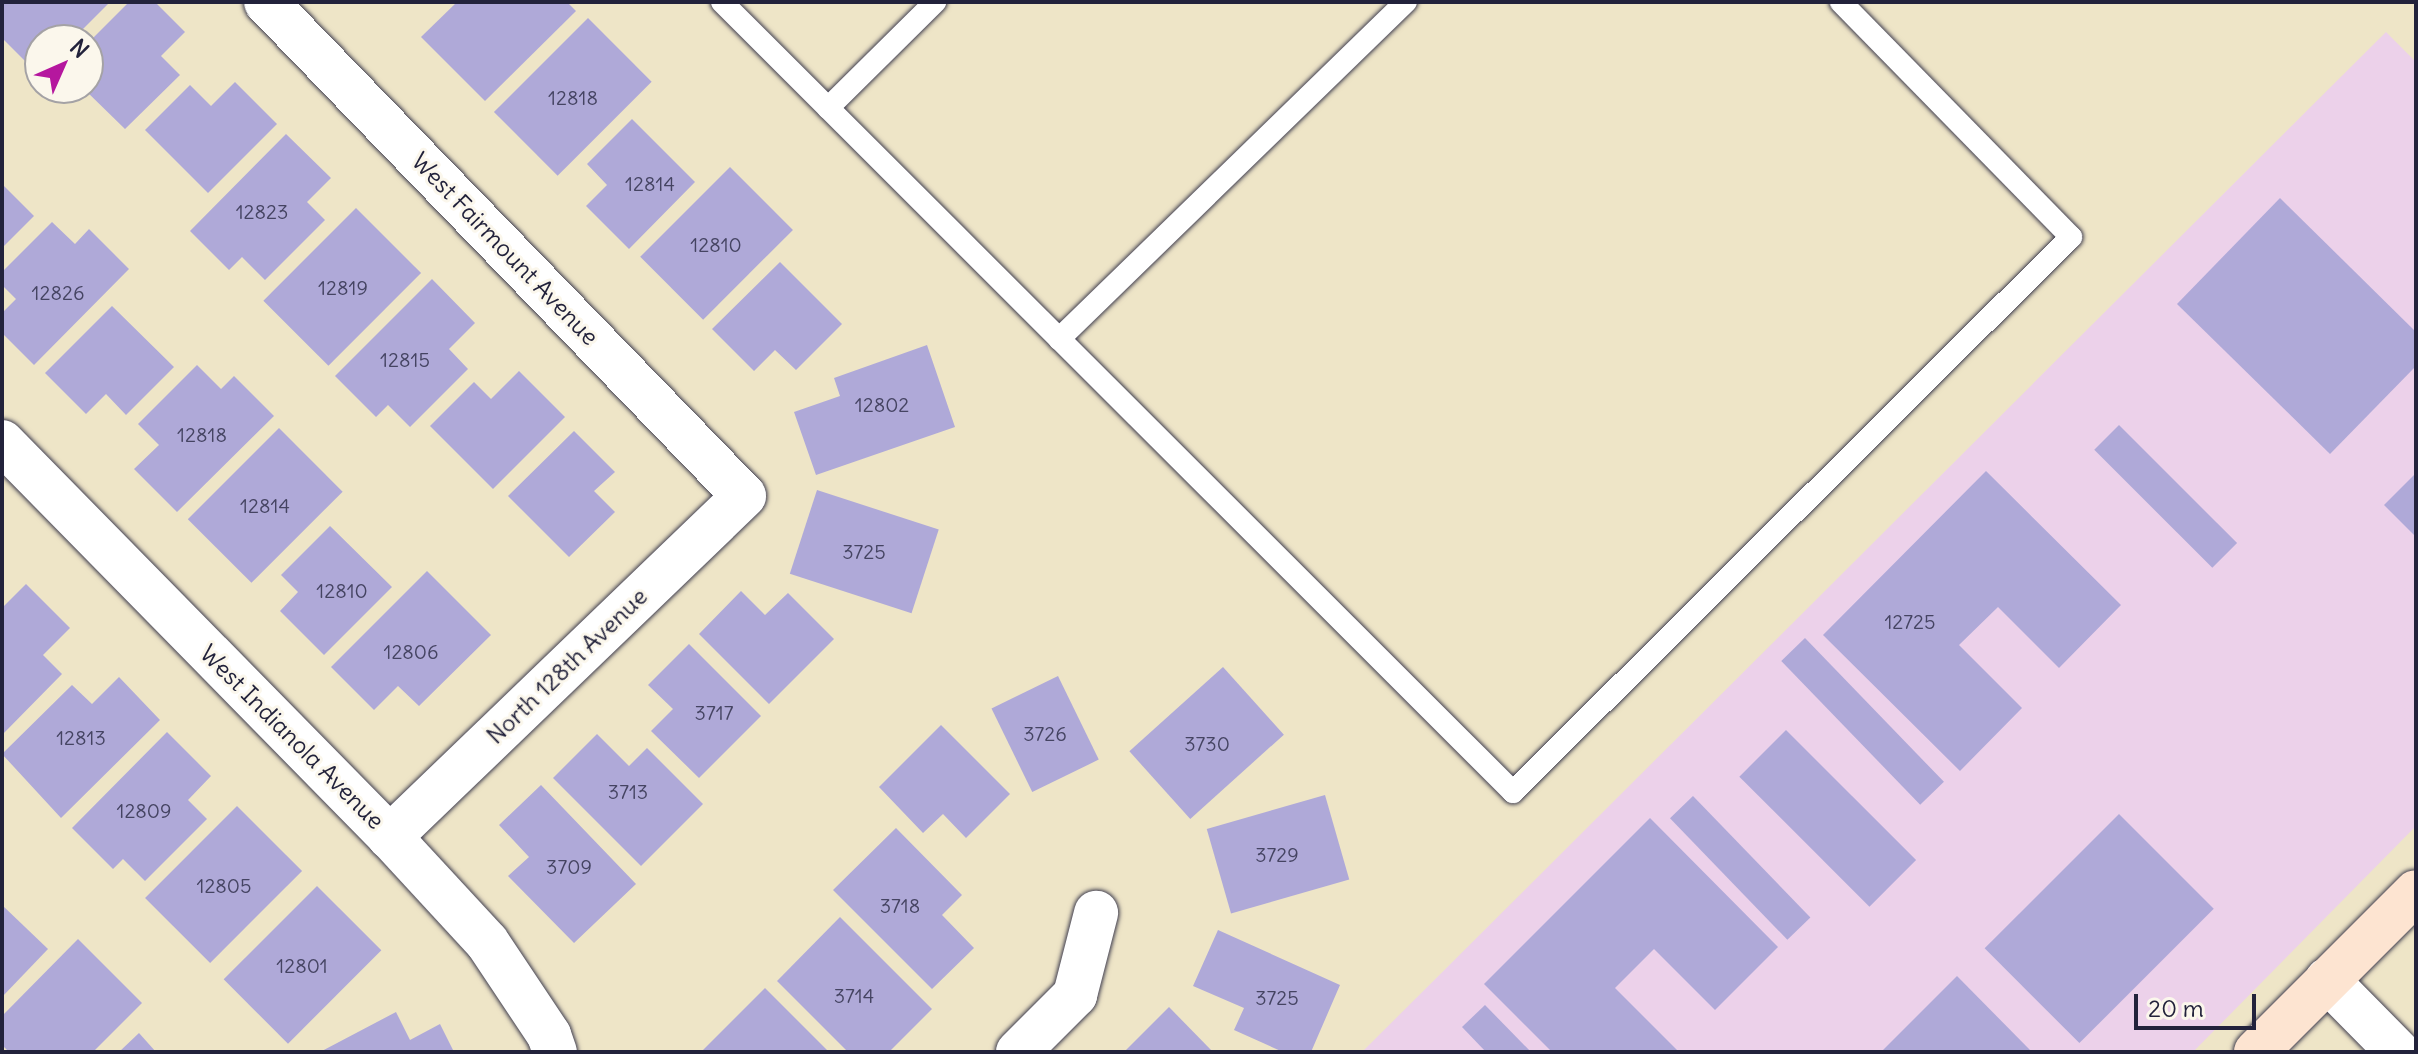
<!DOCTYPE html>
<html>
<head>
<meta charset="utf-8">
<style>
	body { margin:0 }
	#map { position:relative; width:2418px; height:1054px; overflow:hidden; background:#eee5c7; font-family:Delius,sans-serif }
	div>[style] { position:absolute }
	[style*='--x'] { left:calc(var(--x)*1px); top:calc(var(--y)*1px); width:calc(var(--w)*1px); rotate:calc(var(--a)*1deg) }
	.built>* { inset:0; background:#ecd1ea }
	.building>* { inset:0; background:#afa9d8; transform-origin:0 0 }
	.roads { filter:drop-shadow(0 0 2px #413f50) drop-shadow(0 0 2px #413f50) }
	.lane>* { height:22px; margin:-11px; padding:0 11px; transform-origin:11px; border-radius:11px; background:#fff }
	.street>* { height:44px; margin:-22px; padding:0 22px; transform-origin:22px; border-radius:22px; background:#fff }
	.secondary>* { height:44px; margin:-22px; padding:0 22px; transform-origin:22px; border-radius:22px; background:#fde4d1 }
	span { translate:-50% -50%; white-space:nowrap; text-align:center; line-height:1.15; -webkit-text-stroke:6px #fbf7ec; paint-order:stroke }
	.number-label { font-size:20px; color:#454462 }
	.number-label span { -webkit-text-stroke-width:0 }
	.street-label { font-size:24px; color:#22223b }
	.frame { position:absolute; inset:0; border:4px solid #22223b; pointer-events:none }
	.north { position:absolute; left:24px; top:24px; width:80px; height:80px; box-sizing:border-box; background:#fbf7ec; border:2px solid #a4a2a5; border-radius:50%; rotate:45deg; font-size:22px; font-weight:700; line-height:32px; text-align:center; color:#22223b }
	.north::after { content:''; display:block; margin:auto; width:28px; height:36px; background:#b5179e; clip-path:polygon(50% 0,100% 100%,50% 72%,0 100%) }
	.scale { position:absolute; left:2134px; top:994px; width:122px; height:36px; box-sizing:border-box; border:4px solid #22223b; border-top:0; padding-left:10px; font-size:24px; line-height:28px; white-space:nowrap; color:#22223b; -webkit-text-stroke:6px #fbf7ec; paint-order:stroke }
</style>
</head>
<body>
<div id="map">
	<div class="built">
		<div style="clip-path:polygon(2386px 32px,2416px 62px,2416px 826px,2193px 1052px,1362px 1052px)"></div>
	</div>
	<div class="building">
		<div style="clip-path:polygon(2px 2px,110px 2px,72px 40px,40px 40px,38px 74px,2px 38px)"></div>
		<div style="clip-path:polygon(129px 2px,155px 2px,185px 32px,161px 56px,180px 75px,125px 129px,83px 88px,88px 88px,88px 43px)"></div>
		<div style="clip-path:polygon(457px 2px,567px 2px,576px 11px,485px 101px,421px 37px)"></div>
		<div style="left:588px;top:18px;width:90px;height:133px;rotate:45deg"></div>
		<div style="clip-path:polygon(235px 82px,277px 124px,208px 193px,145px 130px,190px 85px,211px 106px)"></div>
		<div style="clip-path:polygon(632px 119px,695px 182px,629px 249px,586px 206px,607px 185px,587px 164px)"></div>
		<div style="clip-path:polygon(286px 134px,331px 178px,307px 202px,325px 220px,265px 280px,242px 257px,229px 270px,190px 231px)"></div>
		<div style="left:730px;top:167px;width:89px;height:127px;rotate:45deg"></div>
		<div style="clip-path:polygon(2px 184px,34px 216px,2px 248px)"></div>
		<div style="clip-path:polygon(2280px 198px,2416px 332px,2416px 366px,2330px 454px,2177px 304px)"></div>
		<div style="left:356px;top:208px;width:92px;height:131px;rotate:45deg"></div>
		<div style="clip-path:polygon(52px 222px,75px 244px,89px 229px,129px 269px,34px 365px,2px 333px,2px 313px,16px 299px,2px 285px,2px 272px)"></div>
		<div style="clip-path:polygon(780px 262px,842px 324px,796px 370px,775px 350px,754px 371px,712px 329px)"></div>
		<div style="clip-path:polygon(432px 279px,475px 323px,449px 349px,468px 369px,410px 427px,388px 405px,376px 417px,335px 376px)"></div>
		<div style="clip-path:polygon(112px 306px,174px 367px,126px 415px,106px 394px,86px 414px,45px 373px)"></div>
		<div style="clip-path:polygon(927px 345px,955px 427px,816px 475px,794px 412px,840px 396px,834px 378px)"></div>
		<div style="clip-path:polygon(197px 365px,221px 389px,234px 376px,274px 416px,177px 512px,134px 469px,159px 445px,138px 424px)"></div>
		<div style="clip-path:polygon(519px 371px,565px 417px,493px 489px,430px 426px,474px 382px,491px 399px)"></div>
		<div style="left:2119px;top:425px;width:167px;height:35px;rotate:45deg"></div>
		<div style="left:279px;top:428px;width:90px;height:129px;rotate:45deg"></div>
		<div style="clip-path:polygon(574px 431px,615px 472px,594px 491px,615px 512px,569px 557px,508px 496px)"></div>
		<div style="clip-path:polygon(1986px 471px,2121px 605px,2059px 668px,1998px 607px,1959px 645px,2022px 708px,1960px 771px,1823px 635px)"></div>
		<div style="clip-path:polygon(2416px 473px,2416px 537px,2384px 505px)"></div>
		<div style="left:817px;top:490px;width:128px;height:88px;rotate:18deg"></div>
		<div style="clip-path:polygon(330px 526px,392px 587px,324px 655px,280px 611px,298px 592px,281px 575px)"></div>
		<div style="clip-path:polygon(427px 571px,491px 635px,419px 706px,398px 686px,374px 710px,331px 667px)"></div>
		<div style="clip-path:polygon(26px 584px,70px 628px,43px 655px,62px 674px,2px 735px,2px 608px)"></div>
		<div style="clip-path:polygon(741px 591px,765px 615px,788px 593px,834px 639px,769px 704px,699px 634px)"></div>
		<div style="left:1805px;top:638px;width:200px;height:33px;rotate:46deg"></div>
		<div style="clip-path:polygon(689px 644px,761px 716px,699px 778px,651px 731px,673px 709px,648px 685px)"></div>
		<div style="left:1223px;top:667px;width:91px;height:126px;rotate:48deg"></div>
		<div style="left:1058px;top:676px;width:93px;height:74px;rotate:64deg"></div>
		<div style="clip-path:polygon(119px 677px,160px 720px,61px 818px,2px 754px,72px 685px,92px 704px)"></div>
		<div style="clip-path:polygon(941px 725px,1010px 794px,966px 838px,943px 814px,923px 833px,879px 787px)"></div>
		<div style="left:1786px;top:730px;width:184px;height:66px;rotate:45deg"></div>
		<div style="clip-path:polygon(167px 732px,211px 776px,188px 800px,207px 819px,145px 881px,123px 859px,113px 869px,72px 828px)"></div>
		<div style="clip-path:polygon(597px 734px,629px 766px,647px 748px,703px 804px,641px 866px,553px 778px)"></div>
		<div style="clip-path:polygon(541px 785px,636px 884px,574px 943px,508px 876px,529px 857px,499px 825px)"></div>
		<div style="left:1325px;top:795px;width:88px;height:123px;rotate:74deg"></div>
		<div style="left:1693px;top:796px;width:169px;height:32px;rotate:46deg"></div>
		<div style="left:237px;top:806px;width:92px;height:130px;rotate:45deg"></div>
		<div style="left:2119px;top:814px;width:134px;height:190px;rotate:45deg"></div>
		<div style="clip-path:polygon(1650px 818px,1778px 947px,1715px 1010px,1654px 949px,1615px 988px,1679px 1052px,1552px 1052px,1484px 984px)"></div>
		<div style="clip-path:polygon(896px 828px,962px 895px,942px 915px,974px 948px,932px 989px,833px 890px)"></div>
		<div style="left:317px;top:886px;width:91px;height:132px;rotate:45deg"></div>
		<div style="clip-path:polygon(2px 905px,48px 949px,2px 997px)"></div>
		<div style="clip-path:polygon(840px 917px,932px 1009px,889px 1052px,848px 1052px,777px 981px)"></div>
		<div style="clip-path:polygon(1218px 930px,1340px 985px,1311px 1052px,1283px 1052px,1234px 1030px,1244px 1008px,1193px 986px)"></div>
		<div style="clip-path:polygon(78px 939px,142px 1003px,93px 1052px,9px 1052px,2px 1045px,2px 1016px)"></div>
		<div style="clip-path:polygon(1957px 976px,2032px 1052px,1881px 1052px)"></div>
		<div style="clip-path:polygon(765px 988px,829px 1052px,701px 1052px)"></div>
		<div style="clip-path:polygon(1485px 1005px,1531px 1052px,1486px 1052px,1462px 1027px)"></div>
		<div style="clip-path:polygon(1169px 1007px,1213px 1052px,1124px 1052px)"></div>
		<div style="clip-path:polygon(396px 1012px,410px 1040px,440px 1024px,454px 1052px,320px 1052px)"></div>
		<div style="clip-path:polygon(139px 1033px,156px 1052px,119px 1052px)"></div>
	</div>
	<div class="roads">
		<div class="lane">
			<div style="--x:722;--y:2;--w:1118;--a:44.96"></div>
			<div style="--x:1513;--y:792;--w:787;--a:-44.85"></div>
			<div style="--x:2071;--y:237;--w:329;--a:-134.4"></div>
			<div style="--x:828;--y:108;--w:151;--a:-44.7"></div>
			<div style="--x:1059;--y:339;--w:484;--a:-44.2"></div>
		</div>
		<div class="street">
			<div style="--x:266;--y:2;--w:687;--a:45.94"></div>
			<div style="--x:744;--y:496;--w:492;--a:136.1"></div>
			<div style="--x:2;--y:442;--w:554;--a:45.51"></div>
			<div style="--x:390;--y:837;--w:143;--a:47.3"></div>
			<div style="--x:487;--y:942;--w:112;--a:56.3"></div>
			<div style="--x:549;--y:1035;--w:18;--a:71"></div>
			<div style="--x:2327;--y:980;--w:101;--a:45.4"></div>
			<div style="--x:1018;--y:1052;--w:81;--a:-45"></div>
			<div style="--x:1075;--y:995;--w:85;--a:-75.6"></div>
		</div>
		<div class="secondary">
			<div style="--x:2256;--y:1052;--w:226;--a:-45"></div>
		</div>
	</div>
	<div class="number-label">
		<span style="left:573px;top:97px">12818</span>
		<span style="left:650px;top:183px">12814</span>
		<span style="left:262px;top:211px">12823</span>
		<span style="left:716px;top:244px">12810</span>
		<span style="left:343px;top:287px">12819</span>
		<span style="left:58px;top:292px">12826</span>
		<span style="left:405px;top:359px">12815</span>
		<span style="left:882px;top:404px">12802</span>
		<span style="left:202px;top:434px">12818</span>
		<span style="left:265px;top:505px">12814</span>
		<span style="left:864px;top:551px">3725</span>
		<span style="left:342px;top:590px">12810</span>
		<span style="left:1910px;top:621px">12725</span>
		<span style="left:411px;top:651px">12806</span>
		<span style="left:714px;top:712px">3717</span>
		<span style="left:1045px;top:733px">3726</span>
		<span style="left:81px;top:737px">12813</span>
		<span style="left:1207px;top:743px">3730</span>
		<span style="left:628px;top:791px">3713</span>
		<span style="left:144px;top:810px">12809</span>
		<span style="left:1277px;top:854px">3729</span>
		<span style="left:569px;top:866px">3709</span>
		<span style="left:224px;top:885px">12805</span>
		<span style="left:900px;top:905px">3718</span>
		<span style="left:302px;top:965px">12801</span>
		<span style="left:854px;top:995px">3714</span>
		<span style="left:1277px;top:997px">3725</span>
	</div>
	<div class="street-label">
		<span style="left:505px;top:249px;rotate:46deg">West Fairmount Avenue</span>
		<span style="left:567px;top:666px;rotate:-44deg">North 128th Avenue</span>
		<span style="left:292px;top:737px;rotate:45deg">West Indianola Avenue</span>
	</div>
	<div class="frame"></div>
	<div class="north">N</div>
	<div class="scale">20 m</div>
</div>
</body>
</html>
